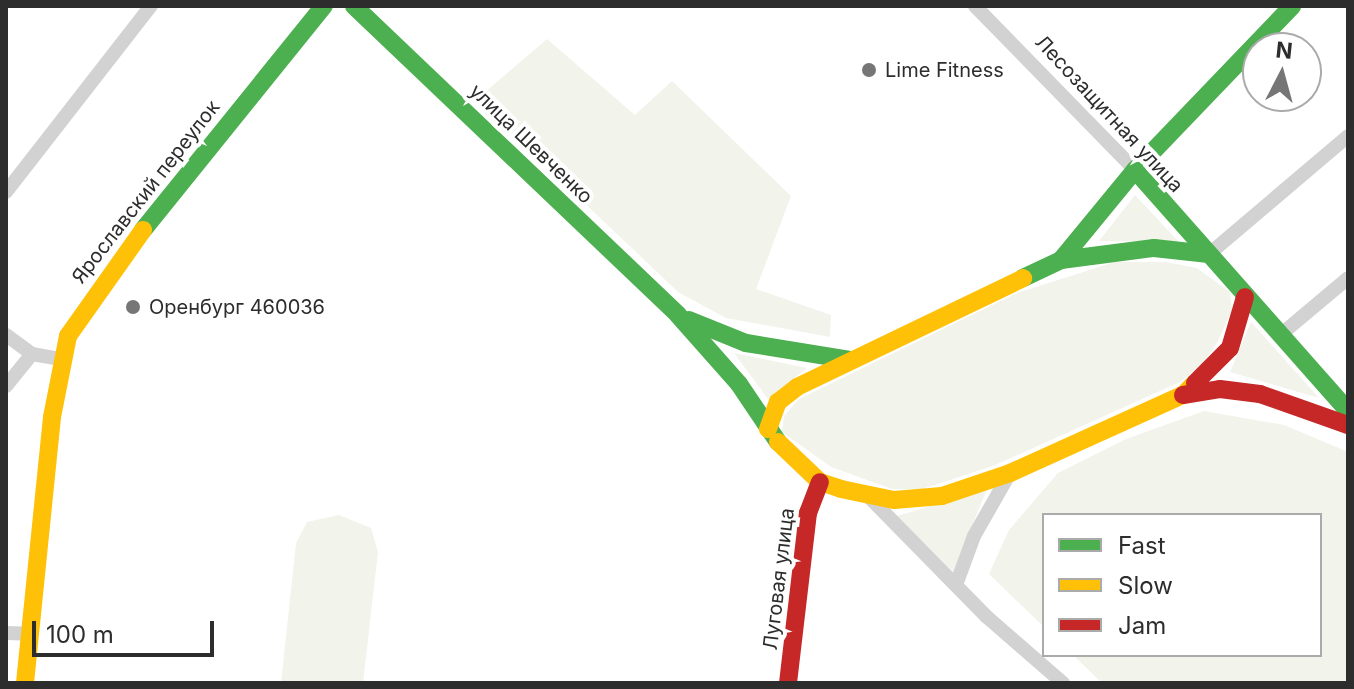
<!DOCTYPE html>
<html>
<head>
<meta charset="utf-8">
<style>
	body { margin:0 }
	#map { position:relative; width:1354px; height:689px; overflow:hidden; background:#fff; font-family:Inter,sans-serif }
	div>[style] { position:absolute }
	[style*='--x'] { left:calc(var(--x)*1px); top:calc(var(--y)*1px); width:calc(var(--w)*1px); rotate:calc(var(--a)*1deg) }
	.green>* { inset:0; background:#f2f3eb }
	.street>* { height:14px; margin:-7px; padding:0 7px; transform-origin:7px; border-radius:7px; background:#d2d2d2 }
	.fast>* { height:18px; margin:-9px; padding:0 9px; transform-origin:9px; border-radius:9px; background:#4caf50 }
	.slow>* { height:18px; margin:-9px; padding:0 9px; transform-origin:9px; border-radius:9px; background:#ffc107 }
	.jam>* { height:18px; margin:-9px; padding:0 9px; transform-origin:9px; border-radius:9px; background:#c62828 }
	.dots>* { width:22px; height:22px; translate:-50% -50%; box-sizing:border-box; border:4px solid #fff; border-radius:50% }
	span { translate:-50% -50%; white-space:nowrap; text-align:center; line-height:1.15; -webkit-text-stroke:8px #fff; paint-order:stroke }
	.poi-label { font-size:20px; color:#2d2d2d }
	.left { translate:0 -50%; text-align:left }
	.street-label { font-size:20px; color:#2d2d2d }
	.frame { position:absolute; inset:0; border:8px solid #2d2d2d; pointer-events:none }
	.legend { position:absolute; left:1042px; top:513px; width:280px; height:144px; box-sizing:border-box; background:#fff; border:2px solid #ababab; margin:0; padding:10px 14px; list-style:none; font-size:24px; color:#2d2d2d }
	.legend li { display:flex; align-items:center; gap:16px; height:40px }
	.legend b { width:40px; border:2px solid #ababab }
	.north { position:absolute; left:1242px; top:32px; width:80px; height:80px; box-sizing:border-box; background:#fff; border:2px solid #ababab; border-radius:50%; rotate:6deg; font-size:22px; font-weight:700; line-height:32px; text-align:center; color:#2d2d2d }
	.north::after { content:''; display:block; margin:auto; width:28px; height:36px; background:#767676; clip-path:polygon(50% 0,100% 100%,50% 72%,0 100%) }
	.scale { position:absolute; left:32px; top:621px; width:182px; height:36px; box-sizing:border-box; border:4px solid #2d2d2d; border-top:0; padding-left:10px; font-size:24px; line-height:28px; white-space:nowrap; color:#2d2d2d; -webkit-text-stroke:6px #fff; paint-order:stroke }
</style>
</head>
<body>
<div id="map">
	<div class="green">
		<div style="clip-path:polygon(547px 39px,635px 115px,672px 81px,791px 196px,756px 289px,831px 315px,830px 337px,726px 318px,678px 292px,476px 100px)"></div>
		<div style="clip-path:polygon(1135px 195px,1179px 242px,1099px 241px)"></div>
		<div style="clip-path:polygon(1115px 262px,1166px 262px,1197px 268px,1230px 292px,1232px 310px,1218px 341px,1203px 364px,1180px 382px,993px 466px,922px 489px,892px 489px,831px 467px,782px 432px,784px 416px,799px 399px,1017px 293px)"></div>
		<div style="clip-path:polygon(1251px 322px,1319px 398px,1230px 372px)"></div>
		<div style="clip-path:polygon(734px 353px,807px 368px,768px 399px)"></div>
		<div style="clip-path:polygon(1204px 411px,1284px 425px,1348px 452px,1348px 683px,1102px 683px,1073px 655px,1320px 655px,1320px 515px,1044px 515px,1044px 627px,989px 574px,1009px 530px,1058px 473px,1126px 439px)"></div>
		<div style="clip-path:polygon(987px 489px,953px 572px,897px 516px)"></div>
		<div style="clip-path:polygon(339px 515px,371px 528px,378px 552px,363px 683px,281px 683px,296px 543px,307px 522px)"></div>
	</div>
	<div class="street">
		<div style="--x:975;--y:6;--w:229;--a:45.7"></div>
		<div style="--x:6;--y:192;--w:236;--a:-52.1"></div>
		<div style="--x:1209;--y:254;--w:182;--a:-40.3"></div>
		<div style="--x:6;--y:335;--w:32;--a:36"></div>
		<div style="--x:1279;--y:336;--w:90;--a:-40"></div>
		<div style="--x:6;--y:386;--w:41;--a:-50.9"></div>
		<div style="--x:32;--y:354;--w:28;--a:10"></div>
		<div style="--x:868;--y:496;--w:170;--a:45.5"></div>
		<div style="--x:987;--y:617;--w:101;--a:41"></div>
		<div style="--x:956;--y:585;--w:52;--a:-69.8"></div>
		<div style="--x:974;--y:536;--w:73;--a:-60.3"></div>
		<div style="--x:6;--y:633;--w:24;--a:2"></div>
	</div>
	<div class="fast">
		<div style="--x:354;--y:6;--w:448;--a:43.6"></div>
		<div style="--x:678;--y:315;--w:92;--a:48.5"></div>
		<div style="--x:739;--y:384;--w:70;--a:56.1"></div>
		<div style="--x:1135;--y:170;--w:322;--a:48.5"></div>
		<div style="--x:143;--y:230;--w:288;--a:-51.1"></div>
		<div style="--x:1061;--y:260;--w:117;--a:-50.6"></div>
		<div style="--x:1135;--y:170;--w:227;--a:-46.2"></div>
		<div style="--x:1023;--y:278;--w:42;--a:-25.3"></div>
		<div style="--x:1061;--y:260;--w:94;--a:-7.4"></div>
		<div style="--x:1154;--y:248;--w:55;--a:6.2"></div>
		<div style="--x:689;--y:320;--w:61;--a:22"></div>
		<div style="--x:746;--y:343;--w:105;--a:9.3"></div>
	</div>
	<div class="slow">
		<div style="--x:768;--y:429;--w:29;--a:-70"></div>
		<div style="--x:778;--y:402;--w:24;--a:-38"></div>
		<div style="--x:797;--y:387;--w:251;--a:-25.7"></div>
		<div style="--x:778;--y:442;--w:58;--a:43.6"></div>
		<div style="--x:820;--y:482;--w:22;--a:18"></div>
		<div style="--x:841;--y:489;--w:54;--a:11.7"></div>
		<div style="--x:894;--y:500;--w:48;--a:-4.8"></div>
		<div style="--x:942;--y:496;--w:72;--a:-18.7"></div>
		<div style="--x:1010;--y:473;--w:190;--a:-24.3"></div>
		<div style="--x:1183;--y:395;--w:17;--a:-45"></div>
		<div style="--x:25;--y:683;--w:267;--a:-84.2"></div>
		<div style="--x:52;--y:417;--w:83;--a:-78.8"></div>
		<div style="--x:68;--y:336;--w:130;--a:-54.7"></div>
	</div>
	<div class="jam">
		<div style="--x:1195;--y:383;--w:49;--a:-45"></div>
		<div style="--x:1230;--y:348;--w:53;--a:-73.6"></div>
		<div style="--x:1183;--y:395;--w:37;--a:-9"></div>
		<div style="--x:1220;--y:389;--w:40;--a:7.1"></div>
		<div style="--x:1260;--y:394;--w:93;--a:19.4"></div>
		<div style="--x:788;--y:683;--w:171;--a:-83.3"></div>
		<div style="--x:808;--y:513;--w:33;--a:-69"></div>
	</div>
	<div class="dots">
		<div style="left:869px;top:70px;background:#767676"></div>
		<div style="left:133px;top:307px;background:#767676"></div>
	</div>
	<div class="poi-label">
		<span class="left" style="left:885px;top:70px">Lime Fitness</span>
		<span class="left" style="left:149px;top:307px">Оренбург 460036</span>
	</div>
	<div class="street-label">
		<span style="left:1109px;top:114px;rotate:47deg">Лесозащитная улица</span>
		<span style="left:531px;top:144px;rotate:44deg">улица Шевченко</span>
		<span style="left:146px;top:192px;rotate:-52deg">Ярославский переулок</span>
		<span style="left:779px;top:579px;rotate:-83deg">Луговая улица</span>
	</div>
	<div class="frame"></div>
	<ul class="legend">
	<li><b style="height:10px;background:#4caf50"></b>Fast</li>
	<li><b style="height:10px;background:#ffc107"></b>Slow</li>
	<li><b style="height:10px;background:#c62828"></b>Jam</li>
	</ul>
	<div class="north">N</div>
	<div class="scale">100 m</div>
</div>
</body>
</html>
